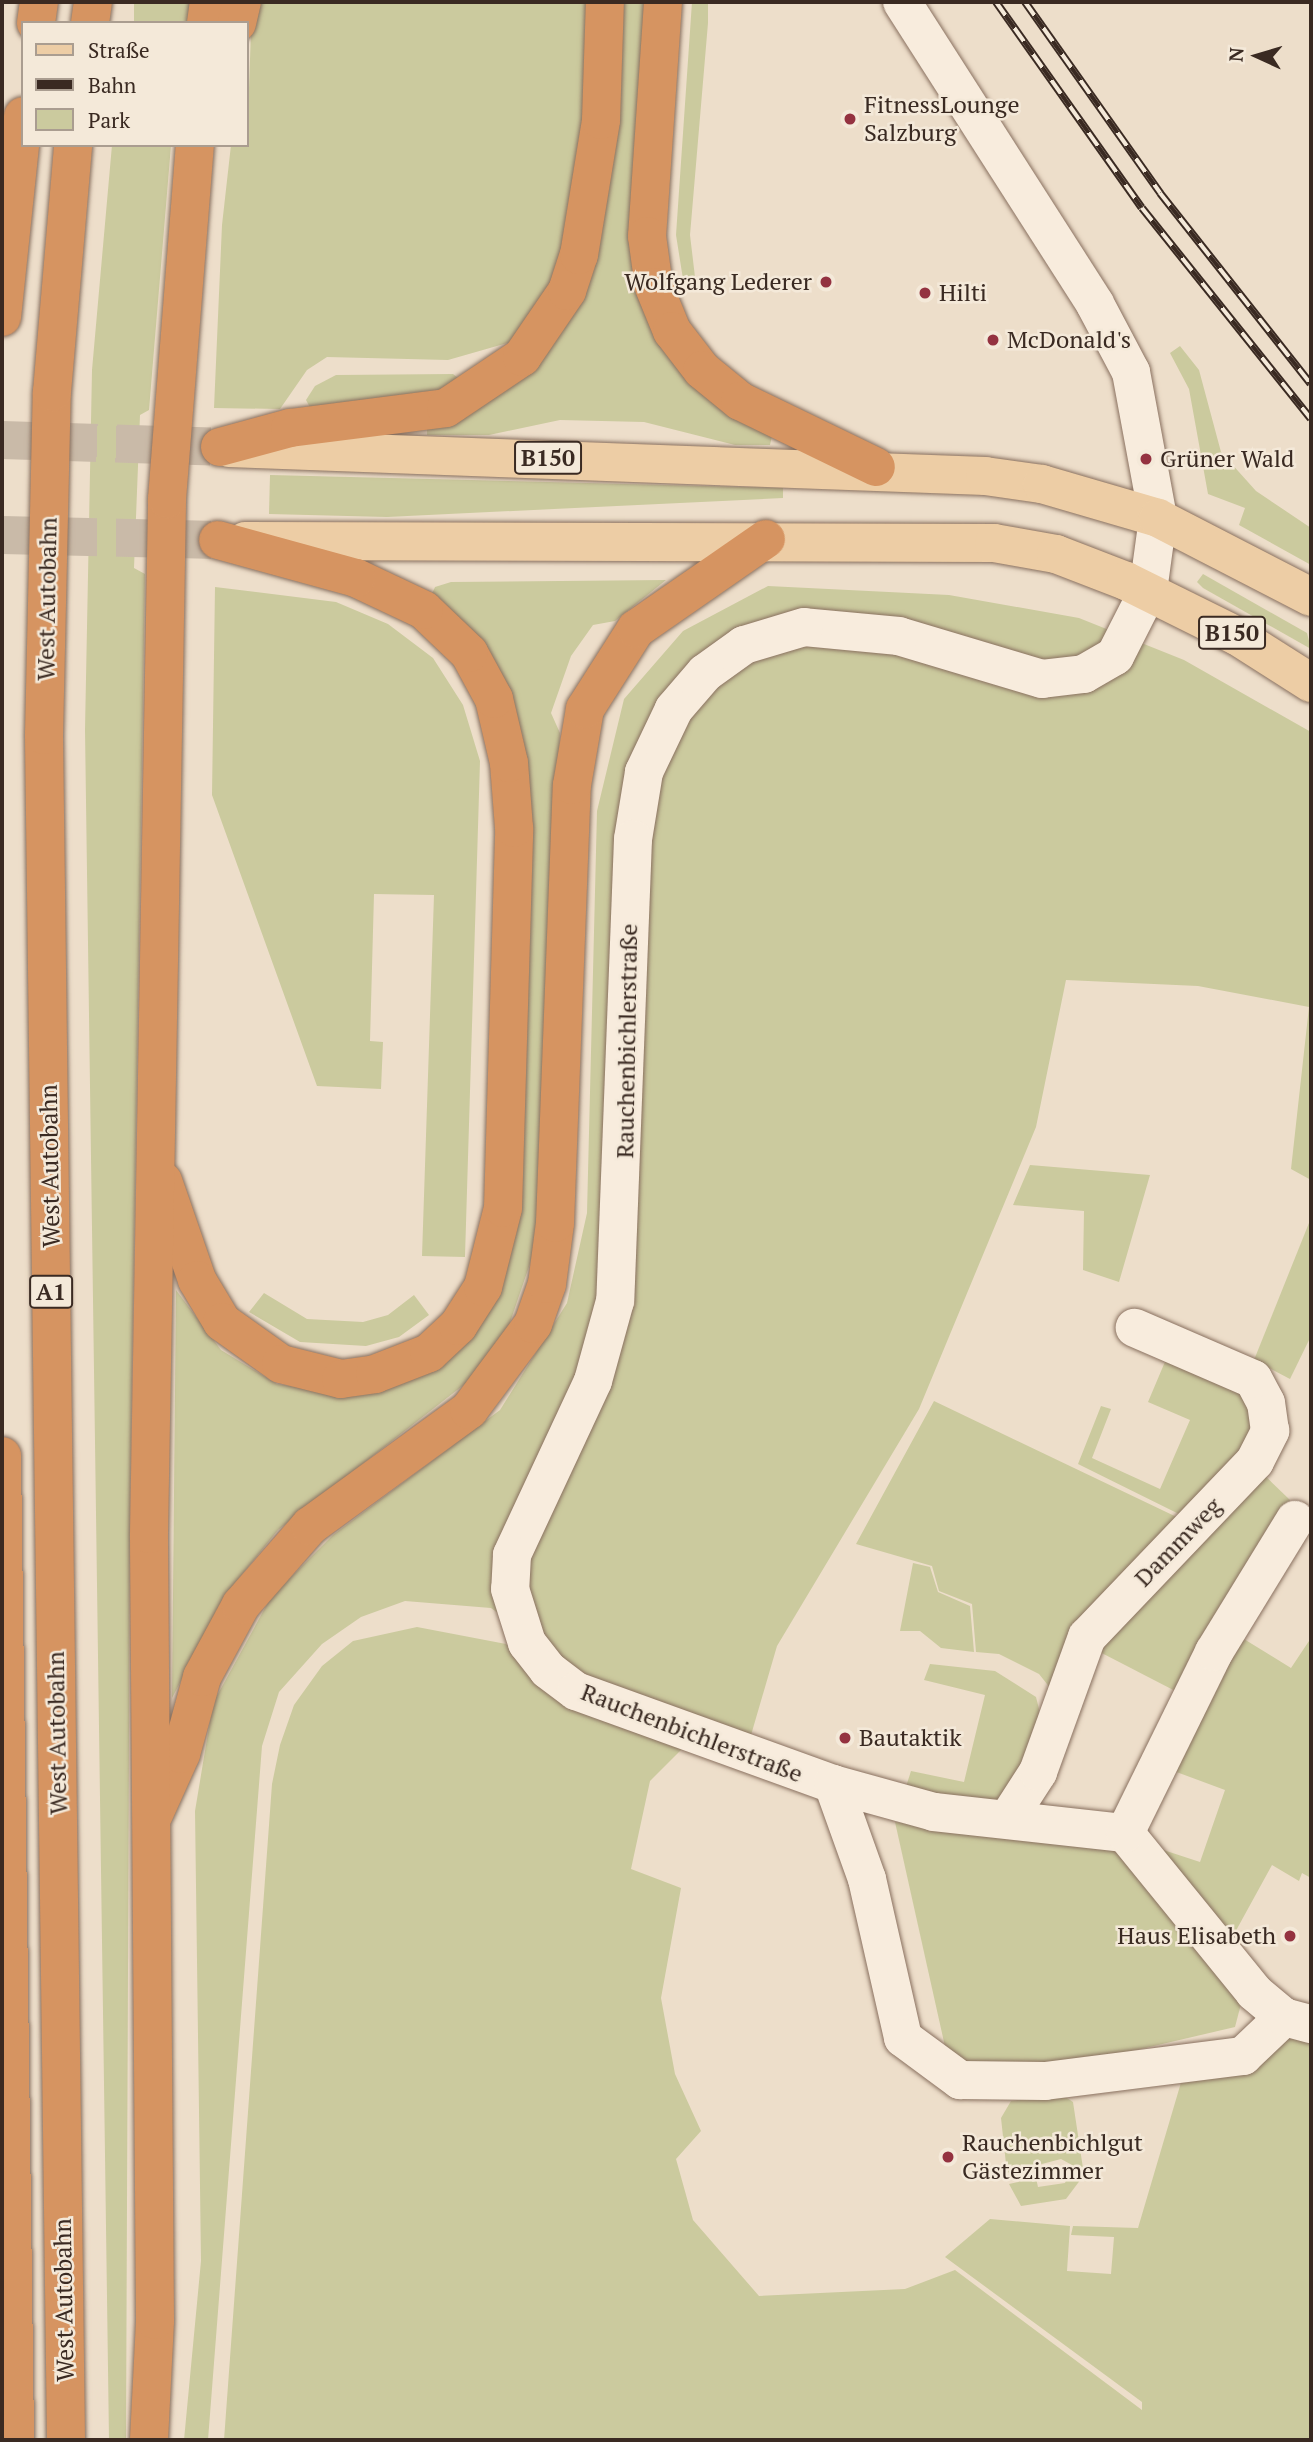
<!DOCTYPE html>
<html>
<head>
<meta charset="utf-8">
<style>
	body { margin:0 }
	#map { position:relative; width:1313px; height:2442px; overflow:hidden; background:#eddeca; font-family:"PT Serif",serif }
	div>[style] { position:absolute }
	[style*='--x'] { left:calc(var(--x)*1px); top:calc(var(--y)*1px); width:calc(var(--w)*1px); rotate:calc(var(--a)*1deg) }
	.green>* { inset:0; background:#cbca9e; transform-origin:0 0 }
	.primary-tunnel>* { height:38px; margin-top:-19px; transform-origin:0; background:repeating-linear-gradient(90deg,#c9baa8 0 38px,transparent 0 57px) }
	.roads { filter:drop-shadow(0 0 2px #89705f) drop-shadow(0 0 2px #89705f) }
	.street>* { height:38px; margin:-19px; padding:0 19px; transform-origin:19px; border-radius:19px; background:#f8ecdd }
	.primary>* { height:38px; margin:-19px; padding:0 19px; transform-origin:19px; border-radius:19px; background:#edcda5 }
	.highway>* { height:38px; margin:-19px; padding:0 19px; transform-origin:19px; border-radius:19px; background:#d69461 }
	.rail>* { height:8px; margin-top:-4px; transform-origin:0; background:repeating-linear-gradient(90deg,#f4e9d9 0 16px,#3a2a22 0 32px); box-sizing:border-box; border-block:2px solid #3a2a22 }
	.dots>* { width:19px; height:19px; translate:-50% -50%; box-sizing:border-box; border:4px solid #f4e9d9; border-radius:50% }
	span { translate:-50% -50%; white-space:nowrap; text-align:center; line-height:1.15; -webkit-text-stroke:5px #f4e9d9; paint-order:stroke }
	.shield-label span { padding:2px 5px; background:#f4e9d9; border:2px solid; border-radius:5px; -webkit-text-stroke-width:0 }
	.shield-label { font-size:23px; color:#3a2a22; font-weight:700 }
	.poi-label { font-size:24px; color:#3a2a22 }
	.left { translate:0 -50%; text-align:left }
	.right { translate:-100% -50%; text-align:right }
	.street-label { font-size:24px; color:#3a2a22 }
	.frame { position:absolute; inset:0; border:4px solid #3a2a22; pointer-events:none }
	.legend { position:absolute; left:21px; top:21px; width:228px; height:126px; box-sizing:border-box; background:#f4e9d9; border:2px solid #aa9d90; margin:0; padding:9px 12px; list-style:none; font-size:21px; color:#3a2a22 }
	.legend li { display:flex; align-items:center; gap:14px; height:35px }
	.legend b { width:35px; border:2px solid #aa9d90 }
	.north { position:absolute; left:1222px; top:21px; width:70px; height:70px; -webkit-text-stroke:5px #f4e9d9; paint-order:stroke; rotate:274deg; font-size:19px; font-weight:700; line-height:28px; text-align:center; color:#3a2a22 }
	.north::after { content:''; display:block; margin:auto; width:24px; height:32px; background:#3a2a22; clip-path:polygon(50% 0,100% 100%,50% 72%,0 100%) }
</style>
</head>
<body>
<div id="map">
	<div class="green">
		<div style="left:134px;top:2px;width:55px;height:21px"></div>
		<div style="clip-path:polygon(252px 2px,591px 2px,594px 41px,567px 241px,546px 298px,514px 341px,448px 360px,327px 357px,307px 370px,280px 409px,214px 408px,222px 225px,231px 145px,247px 145px)"></div>
		<div style="clip-path:polygon(620px 2px,649px 2px,631px 260px,655px 336px,772px 436px,770px 445px,735px 445px,644px 422px,560px 420px,489px 435px,427px 435px,427px 427px,544px 351px)"></div>
		<div style="clip-path:polygon(692px 2px,708px 2px,708px 23px,690px 235px,695px 277px,683px 279px,676px 235px)"></div>
		<div style="clip-path:polygon(112px 145px,171px 145px,149px 410px,140px 415px,134px 568px,145px 574px,130px 1503px,126px 2440px,109px 2440px,85px 730px,92px 370px)"></div>
		<div style="clip-path:polygon(1180px 346px,1199px 370px,1221px 452px,1256px 491px,1311px 528px,1311px 565px,1239px 525px,1245px 508px,1208px 494px,1189px 389px,1170px 353px)"></div>
		<div style="clip-path:polygon(453px 374px,462px 381px,434px 394px,313px 413px,306px 400px,315px 386px,336px 375px)"></div>
		<div style="clip-path:polygon(270px 475px,783px 488px,783px 498px,387px 517px,269px 514px)"></div>
		<div style="clip-path:polygon(1203px 574px,1307px 633px,1311px 649px,1203px 588px,1197px 582px)"></div>
		<div style="clip-path:polygon(666px 580px,615px 621px,593px 625px,571px 656px,551px 713px,560px 733px,535px 1249px,505px 1337px,470px 1380px,278px 1530px,227px 1593px,172px 1698px,176px 1290px,221px 1350px,277px 1384px,330px 1392px,489px 1303px,530px 816px,431px 596px,435px 587px,451px 582px)"></div>
		<div style="clip-path:polygon(768px 586px,949px 595px,1079px 618px,1184px 660px,1311px 732px,1311px 1180px,1291px 1169px,1309px 1007px,1198px 986px,1066px 980px,1036px 1127px,919px 1409px,777px 1646px,749px 1742px,602px 1688px,491px 1608px,405px 1601px,361px 1617px,322px 1644px,279px 1692px,262px 1746px,208px 2440px,184px 2440px,201px 2261px,195px 1811px,213px 1703px,271px 1597px,333px 1535px,500px 1410px,567px 1303px,587px 1213px,597px 811px,624px 699px,683px 631px)"></div>
		<div style="clip-path:polygon(215px 587px,336px 602px,388px 624px,433px 658px,463px 705px,480px 761px,465px 1257px,422px 1256px,434px 895px,374px 894px,370px 1041px,383px 1042px,381px 1089px,317px 1086px,212px 795px)"></div>
		<div style="clip-path:polygon(1030px 1165px,1150px 1175px,1119px 1282px,1083px 1270px,1084px 1211px,1013px 1205px)"></div>
		<div style="clip-path:polygon(1311px 1218px,1311px 1336px,1290px 1379px,1254px 1360px)"></div>
		<div style="clip-path:polygon(264px 1293px,307px 1319px,363px 1322px,388px 1315px,414px 1295px,429px 1315px,399px 1337px,366px 1346px,300px 1342px,249px 1312px)"></div>
		<div style="clip-path:polygon(1167px 1357px,1247px 1390px,1258px 1434px,1189px 1519px,1078px 1464px,1101px 1406px,1111px 1409px,1092px 1458px,1160px 1489px,1190px 1420px,1148px 1402px)"></div>
		<div style="clip-path:polygon(934px 1401px,1185px 1521px,1051px 1689px,1039px 1674px,999px 1654px,976px 1652px,972px 1604px,939px 1591px,932px 1566px,856px 1544px)"></div>
		<div style="clip-path:polygon(1259px 1470px,1290px 1500px,1183px 1695px,1092px 1648px)"></div>
		<div style="clip-path:polygon(913px 1563px,930px 1567px,938px 1592px,970px 1606px,974px 1652px,941px 1648px,920px 1631px,900px 1631px)"></div>
		<div style="clip-path:polygon(417px 1627px,506px 1644px,519px 1659px,686px 1745px,650px 1781px,631px 1869px,681px 1888px,661px 1998px,675px 2074px,701px 2131px,676px 2159px,693px 2220px,759px 2296px,905px 2289px,955px 2270px,1142px 2410px,1142px 2402px,945px 2257px,990px 2219px,1070px 2226px,1067px 2271px,1111px 2274px,1114px 2237px,1071px 2235px,1073px 2226px,1138px 2228px,1185px 2069px,1274px 2034px,1311px 2030px,1311px 2440px,224px 2440px,272px 1784px,280px 1745px,294px 1705px,322px 1666px,353px 1641px)"></div>
		<div style="clip-path:polygon(1239px 1636px,1291px 1668px,1311px 1638px,1311px 1878px,1302px 1873px,1299px 1881px,1272px 1865px,1227px 1947px,1142px 1843px,1200px 1862px,1225px 1790px,1163px 1767px)"></div>
		<div style="clip-path:polygon(930px 1664px,995px 1671px,1036px 1697px,1043px 1725px,1004px 1801px,904px 1793px,911px 1771px,964px 1782px,985px 1695px,924px 1680px)"></div>
		<div style="clip-path:polygon(895px 1822px,1113px 1844px,1241px 2004px,1235px 2027px,1064px 2067px,977px 2067px,946px 2051px)"></div>
		<div style="clip-path:polygon(1061px 2094px,1073px 2102px,1084px 2175px,1066px 2199px,1021px 2206px,1009px 2184px,1036px 2178px,1038px 2187px,1065px 2183px,1072px 2165px,1061px 2159px,1007px 2173px,1001px 2118px,1011px 2101px)"></div>
	</div>
	<div class="primary-tunnel">
		<div style="--x:2;--y:440;--w:218;--a:1.8"></div>
		<div style="--x:2;--y:535;--w:216;--a:1.3"></div>
	</div>
	<div class="roads">
		<div class="street">
			<div style="--x:902;--y:2;--w:358;--a:57.4"></div>
			<div style="--x:1095;--y:304;--w:77;--a:62.1"></div>
			<div style="--x:1131;--y:372;--w:148;--a:79.5"></div>
			<div style="--x:1158;--y:518;--w:74;--a:97.8"></div>
			<div style="--x:1148;--y:591;--w:73;--a:116.9"></div>
			<div style="--x:1115;--y:656;--w:36;--a:150"></div>
			<div style="--x:1084;--y:674;--w:42;--a:173.2"></div>
			<div style="--x:1042;--y:679;--w:149;--a:-163.3"></div>
			<div style="--x:899;--y:636;--w:95;--a:-174.6"></div>
			<div style="--x:804;--y:627;--w:63;--a:163.3"></div>
			<div style="--x:744;--y:645;--w:48;--a:144.3"></div>
			<div style="--x:705;--y:673;--w:48;--a:130.7"></div>
			<div style="--x:674;--y:709;--w:70;--a:115.5"></div>
			<div style="--x:644;--y:772;--w:68;--a:99.3"></div>
			<div style="--x:633;--y:839;--w:462;--a:92.2"></div>
			<div style="--x:615;--y:1301;--w:83;--a:105.4"></div>
			<div style="--x:593;--y:1381;--w:192;--a:115"></div>
			<div style="--x:512;--y:1555;--w:34;--a:93"></div>
			<div style="--x:510;--y:1589;--w:57;--a:72.5"></div>
			<div style="--x:527;--y:1643;--w:34;--a:52"></div>
			<div style="--x:548;--y:1670;--w:35;--a:37"></div>
			<div style="--x:576;--y:1691;--w:273;--a:19.9"></div>
			<div style="--x:833;--y:1784;--w:101;--a:70.3"></div>
			<div style="--x:867;--y:1879;--w:163;--a:77.2"></div>
			<div style="--x:903;--y:2038;--w:71;--a:36.4"></div>
			<div style="--x:960;--y:2080;--w:85;--a:0.7"></div>
			<div style="--x:1045;--y:2081;--w:200;--a:-7.2"></div>
			<div style="--x:1243;--y:2056;--w:57;--a:-43.6"></div>
			<div style="--x:1284;--y:2017;--w:28;--a:15"></div>
			<div style="--x:833;--y:1784;--w:105;--a:15.5"></div>
			<div style="--x:934;--y:1812;--w:192;--a:6.3"></div>
			<div style="--x:1125;--y:1833;--w:205;--a:50.9"></div>
			<div style="--x:1254;--y:1992;--w:39;--a:40"></div>
			<div style="--x:1009;--y:1817;--w:54;--a:-57.2"></div>
			<div style="--x:1038;--y:1772;--w:144;--a:-70.1"></div>
			<div style="--x:1087;--y:1637;--w:243;--a:-46.3"></div>
			<div style="--x:1255;--y:1461;--w:34;--a:-63"></div>
			<div style="--x:1270;--y:1431;--w:28;--a:-98"></div>
			<div style="--x:1266;--y:1403;--w:27;--a:-118"></div>
			<div style="--x:1253;--y:1379;--w:129;--a:-156.6"></div>
			<div style="--x:1125;--y:1833;--w:202;--a:-63.8"></div>
			<div style="--x:1214;--y:1652;--w:155;--a:-58.5"></div>
		</div>
		<div class="primary">
			<div style="--x:229;--y:448;--w:757;--a:2.12"></div>
			<div style="--x:985;--y:476;--w:58;--a:8"></div>
			<div style="--x:1042;--y:484;--w:121;--a:16.3"></div>
			<div style="--x:1158;--y:518;--w:172;--a:27.3"></div>
			<div style="--x:245;--y:541;--w:749;--a:0.15"></div>
			<div style="--x:994;--y:543;--w:63;--a:10.1"></div>
			<div style="--x:1056;--y:554;--w:75;--a:21.1"></div>
			<div style="--x:1126;--y:581;--w:124;--a:26.4"></div>
			<div style="--x:1237;--y:636;--w:88;--a:32.4"></div>
		</div>
		<div class="highway">
			<div style="--x:663;--y:2;--w:235;--a:93.9"></div>
			<div style="--x:647;--y:236;--w:51;--a:82.2"></div>
			<div style="--x:654;--y:287;--w:48;--a:67.8"></div>
			<div style="--x:672;--y:331;--w:49;--a:52.4"></div>
			<div style="--x:702;--y:370;--w:49;--a:39.2"></div>
			<div style="--x:740;--y:401;--w:151;--a:25.9"></div>
			<div style="--x:36;--y:23;--w:21;--a:-82"></div>
			<div style="--x:90;--y:23;--w:21;--a:-82"></div>
			<div style="--x:206;--y:23;--w:21;--a:-82"></div>
			<div style="--x:237;--y:23;--w:22;--a:-77"></div>
			<div style="--x:2;--y:317;--w:202;--a:-84"></div>
			<div style="--x:220;--y:447;--w:73;--a:-15.2"></div>
			<div style="--x:290;--y:428;--w:157;--a:-7.3"></div>
			<div style="--x:446;--y:408;--w:92;--a:-33.9"></div>
			<div style="--x:522;--y:357;--w:80;--a:-55.7"></div>
			<div style="--x:567;--y:291;--w:38;--a:-72"></div>
			<div style="--x:579;--y:255;--w:137;--a:-80.7"></div>
			<div style="--x:601;--y:120;--w:118;--a:-88.1"></div>
			<div style="--x:163;--y:1181;--w:105;--a:71"></div>
			<div style="--x:197;--y:1280;--w:49;--a:59.2"></div>
			<div style="--x:222;--y:1322;--w:72;--a:35.4"></div>
			<div style="--x:281;--y:1364;--w:62;--a:14"></div>
			<div style="--x:341;--y:1379;--w:34;--a:-8"></div>
			<div style="--x:375;--y:1374;--w:58;--a:-21.3"></div>
			<div style="--x:429;--y:1353;--w:40;--a:-43"></div>
			<div style="--x:458;--y:1326;--w:46;--a:-57.3"></div>
			<div style="--x:483;--y:1287;--w:81;--a:-75.8"></div>
			<div style="--x:503;--y:1208;--w:380;--a:-88.3"></div>
			<div style="--x:514;--y:828;--w:65;--a:-94.4"></div>
			<div style="--x:509;--y:763;--w:66;--a:-103.2"></div>
			<div style="--x:494;--y:699;--w:52;--a:-118.5"></div>
			<div style="--x:469;--y:653;--w:62;--a:-136.3"></div>
			<div style="--x:424;--y:610;--w:75;--a:-154.8"></div>
			<div style="--x:356;--y:578;--w:143;--a:-164.6"></div>
			<div style="--x:2;--y:1456;--w:984;--a:89.24"></div>
			<div style="--x:154;--y:1814;--w:66;--a:-65.8"></div>
			<div style="--x:181;--y:1754;--w:80;--a:-74.7"></div>
			<div style="--x:202;--y:1677;--w:82;--a:-61.6"></div>
			<div style="--x:241;--y:1605;--w:105;--a:-48.9"></div>
			<div style="--x:310;--y:1526;--w:197;--a:-36.1"></div>
			<div style="--x:469;--y:1410;--w:107;--a:-53.3"></div>
			<div style="--x:533;--y:1324;--w:42;--a:-70.7"></div>
			<div style="--x:547;--y:1284;--w:62;--a:-82.5"></div>
			<div style="--x:555;--y:1223;--w:438;--a:-87.8"></div>
			<div style="--x:572;--y:785;--w:77;--a:-80.3"></div>
			<div style="--x:585;--y:709;--w:95;--a:-57.5"></div>
			<div style="--x:636;--y:629;--w:158;--a:-34.7"></div>
			<div style="--x:66;--y:2440;--w:1705;--a:-90.74"></div>
			<div style="--x:44;--y:735;--w:343;--a:-88.7"></div>
			<div style="--x:52;--y:392;--w:248;--a:-85.1"></div>
			<div style="--x:149;--y:2440;--w:120;--a:-87.1"></div>
			<div style="--x:155;--y:2320;--w:786;--a:-90.44"></div>
			<div style="--x:149;--y:1534;--w:1035;--a:-89"></div>
			<div style="--x:167;--y:499;--w:355;--a:-85.5"></div>
		</div>
	</div>
	<div class="rail">
		<div style="--x:996;--y:2;--w:252;--a:54.7"></div>
		<div style="--x:1142;--y:208;--w:270;--a:51.3"></div>
		<div style="--x:1025;--y:2;--w:234;--a:54.7"></div>
		<div style="--x:1160;--y:193;--w:243;--a:51.7"></div>
	</div>
	<div class="dots">
		<div style="left:850px;top:119px;background:#943240"></div>
		<div style="left:826px;top:282px;background:#943240"></div>
		<div style="left:925px;top:293px;background:#943240"></div>
		<div style="left:993px;top:340px;background:#943240"></div>
		<div style="left:1146px;top:459px;background:#943240"></div>
		<div style="left:845px;top:1738px;background:#943240"></div>
		<div style="left:1290px;top:1936px;background:#943240"></div>
		<div style="left:948px;top:2157px;background:#943240"></div>
	</div>
	<div class="shield-label">
		<span style="left:548px;top:458px">B150</span>
		<span style="left:1232px;top:633px">B150</span>
		<span style="left:51px;top:1292px">A1</span>
	</div>
	<div class="poi-label">
		<span class="left" style="left:864px;top:119px">FitnessLounge<br>Salzburg</span>
		<span class="right" style="left:812px;top:282px">Wolfgang Lederer</span>
		<span class="left" style="left:939px;top:293px">Hilti</span>
		<span class="left" style="left:1007px;top:340px">McDonald's</span>
		<span class="left" style="left:1160px;top:459px">Grüner Wald</span>
		<span class="left" style="left:859px;top:1738px">Bautaktik</span>
		<span class="right" style="left:1276px;top:1936px">Haus Elisabeth</span>
		<span class="left" style="left:962px;top:2157px">Rauchenbichlgut<br>Gästezimmer</span>
	</div>
	<div class="street-label">
		<span style="left:47px;top:599px;rotate:-89deg">West Autobahn</span>
		<span style="left:627px;top:1041px;rotate:-89deg">Rauchenbichlerstraße</span>
		<span style="left:50px;top:1166px;rotate:-91deg">West Autobahn</span>
		<span style="left:1178px;top:1542px;rotate:-46deg">Dammweg</span>
		<span style="left:57px;top:1733px;rotate:-91deg">West Autobahn</span>
		<span style="left:692px;top:1733px;rotate:21deg">Rauchenbichlerstraße</span>
		<span style="left:64px;top:2300px;rotate:-91deg">West Autobahn</span>
	</div>
	<div class="frame"></div>
	<ul class="legend">
	<li><b style="height:9px;background:#edcda5"></b>Straße</li>
	<li><b style="height:9px;background:#3a2a22"></b>Bahn</li>
	<li><b style="height:19px;background:#cbca9e"></b>Park</li>
	</ul>
	<div class="north">N</div>
</div>
</body>
</html>
